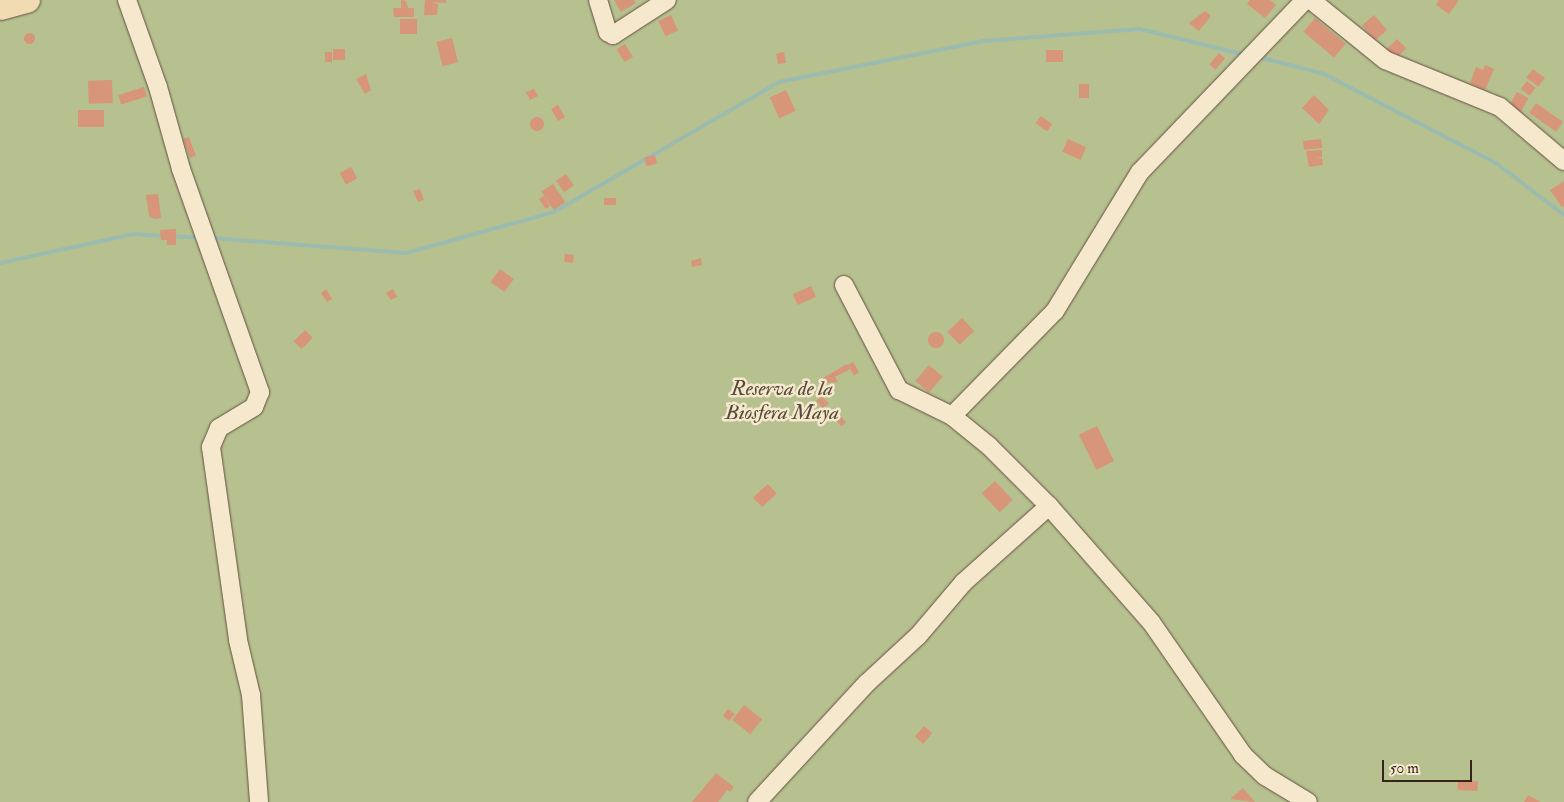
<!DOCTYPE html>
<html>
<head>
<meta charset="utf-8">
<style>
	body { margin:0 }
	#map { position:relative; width:1564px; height:802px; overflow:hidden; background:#f1dbb2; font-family:"IM FELL Double Pica",serif }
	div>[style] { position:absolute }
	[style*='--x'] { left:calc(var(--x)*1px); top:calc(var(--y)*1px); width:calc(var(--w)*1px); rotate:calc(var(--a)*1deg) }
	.green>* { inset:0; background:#b6c18f; transform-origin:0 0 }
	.stream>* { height:4px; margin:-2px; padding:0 2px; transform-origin:2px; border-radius:2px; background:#9bbbae }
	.building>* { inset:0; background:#d79579; transform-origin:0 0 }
	.round { border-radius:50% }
	.roads { filter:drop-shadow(0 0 1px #645142) drop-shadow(0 0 1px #645142) }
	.minor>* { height:18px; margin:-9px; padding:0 9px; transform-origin:9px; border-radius:9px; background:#f6e8cd }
	.highway>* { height:25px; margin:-12.5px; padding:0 12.5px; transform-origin:12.5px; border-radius:12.5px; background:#f1dbb2 }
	span { translate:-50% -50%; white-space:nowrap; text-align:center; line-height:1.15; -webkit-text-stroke:5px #f6e8cd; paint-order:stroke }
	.park-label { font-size:21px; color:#554a39; font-style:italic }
	.scale { position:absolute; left:1382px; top:760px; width:90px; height:22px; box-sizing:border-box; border:2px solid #35231c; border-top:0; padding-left:6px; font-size:15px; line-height:18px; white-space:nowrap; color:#35231c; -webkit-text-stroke:4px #f6e8cd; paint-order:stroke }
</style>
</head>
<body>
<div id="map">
	<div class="green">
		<div style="left:0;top:0;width:1564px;height:802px"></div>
	</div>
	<div class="stream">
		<div style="--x:1258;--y:57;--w:68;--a:14.4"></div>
		<div style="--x:1324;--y:74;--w:194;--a:27.4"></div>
		<div style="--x:1496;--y:163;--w:86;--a:37.4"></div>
		<div style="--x:172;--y:236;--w:28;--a:4"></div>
		<div style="--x:212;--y:238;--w:195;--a:4.4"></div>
		<div style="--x:406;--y:253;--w:154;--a:-15.5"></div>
		<div style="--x:554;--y:212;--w:260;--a:-30"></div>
		<div style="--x:779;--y:82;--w:209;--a:-11.3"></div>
		<div style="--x:984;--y:41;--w:156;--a:-4.4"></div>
		<div style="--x:1140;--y:29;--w:109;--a:13.8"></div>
		<div style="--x:0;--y:263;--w:137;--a:-12.2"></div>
		<div style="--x:134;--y:234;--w:31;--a:4"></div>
	</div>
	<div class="building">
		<div style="clip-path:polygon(401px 0,406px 1px,408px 8px,414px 8px,414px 17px,394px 17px,393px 8px,401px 8px)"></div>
		<div style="clip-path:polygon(425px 0,446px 0,446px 3px,431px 2px,438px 4px,437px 15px,424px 15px)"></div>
		<div style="clip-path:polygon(614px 0,634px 0,636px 3px,621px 12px)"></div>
		<div style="clip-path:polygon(1250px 0,1270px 0,1276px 5px,1265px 18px,1247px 4px)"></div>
		<div style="clip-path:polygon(1439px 0,1459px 0,1449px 14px,1436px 5px)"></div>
		<div style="clip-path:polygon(1205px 11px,1211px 16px,1199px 31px,1189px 23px)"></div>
		<div style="left:671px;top:15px;width:17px;height:14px;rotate:65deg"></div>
		<div style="left:1374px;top:15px;width:20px;height:16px;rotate:49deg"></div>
		<div style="left:1315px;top:18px;width:40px;height:18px;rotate:40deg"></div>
		<div style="left:400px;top:19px;width:17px;height:15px"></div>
		<div class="round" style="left:23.5px;top:32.5px;width:11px;height:11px"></div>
		<div style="left:452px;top:38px;width:25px;height:16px;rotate:76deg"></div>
		<div style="left:1397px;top:39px;width:13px;height:17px;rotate:45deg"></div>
		<div style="left:625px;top:44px;width:15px;height:10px;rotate:58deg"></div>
		<div style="left:333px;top:49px;width:12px;height:11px"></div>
		<div style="left:1046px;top:50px;width:17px;height:12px"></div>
		<div style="left:325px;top:52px;width:7px;height:10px"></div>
		<div style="left:784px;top:52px;width:11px;height:8px;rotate:80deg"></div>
		<div style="left:1219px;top:53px;width:8px;height:15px;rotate:40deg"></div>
		<div style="clip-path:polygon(1485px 65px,1494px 69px,1485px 90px,1470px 83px,1476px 67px,1483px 70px)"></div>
		<div style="left:1533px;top:69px;width:15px;height:11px;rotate:37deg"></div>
		<div style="clip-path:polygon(366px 74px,371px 90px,365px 94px,356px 79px)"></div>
		<div style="left:112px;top:80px;width:23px;height:24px;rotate:88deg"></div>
		<div style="left:1527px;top:81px;width:11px;height:10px;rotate:38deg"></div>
		<div style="left:1079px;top:84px;width:10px;height:14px"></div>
		<div style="left:144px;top:87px;width:10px;height:27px;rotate:73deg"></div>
		<div style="clip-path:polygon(534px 89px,538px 96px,530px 100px,526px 92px)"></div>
		<div style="left:786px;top:90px;width:23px;height:18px;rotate:65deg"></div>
		<div style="left:1517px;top:92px;width:13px;height:17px;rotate:29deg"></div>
		<div style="clip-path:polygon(1314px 95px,1329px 110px,1319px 124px,1302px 108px)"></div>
		<div style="left:1536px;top:103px;width:33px;height:12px;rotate:35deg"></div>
		<div style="left:558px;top:105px;width:14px;height:8px;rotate:60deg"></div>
		<div style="left:78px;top:110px;width:26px;height:17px"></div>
		<div style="left:1041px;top:116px;width:14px;height:9px;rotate:36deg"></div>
		<div class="round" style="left:530px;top:117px;width:14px;height:14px"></div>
		<div style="left:189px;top:137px;width:20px;height:6px;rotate:70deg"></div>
		<div style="left:1068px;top:139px;width:20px;height:14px;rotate:24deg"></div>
		<div style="left:1321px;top:139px;width:9px;height:18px;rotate:84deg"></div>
		<div style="clip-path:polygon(1322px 150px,1322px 157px,1315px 158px,1322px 158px,1323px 165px,1309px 167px,1306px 151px)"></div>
		<div style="left:655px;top:155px;width:9px;height:11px;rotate:77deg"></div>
		<div style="left:351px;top:167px;width:13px;height:13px;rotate:61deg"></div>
		<div style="left:566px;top:174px;width:14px;height:12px;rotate:56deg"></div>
		<div style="clip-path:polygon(1564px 181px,1564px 206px,1562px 207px,1550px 190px)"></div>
		<div style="left:553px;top:184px;width:22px;height:14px;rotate:56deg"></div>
		<div style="clip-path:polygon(420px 189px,424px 200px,418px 202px,413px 191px)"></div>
		<div style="clip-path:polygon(158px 194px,161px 218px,154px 219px,149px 216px,146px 195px)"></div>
		<div style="clip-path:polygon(544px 196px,550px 206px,546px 209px,539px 199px)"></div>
		<div style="left:604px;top:198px;width:12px;height:7px"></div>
		<div style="clip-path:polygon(176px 229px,176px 245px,167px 245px,167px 240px,161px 240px,160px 230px)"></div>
		<div style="left:565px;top:254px;width:9px;height:8px;rotate:6deg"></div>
		<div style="clip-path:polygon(701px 258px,702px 265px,692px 267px,691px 261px)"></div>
		<div style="left:500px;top:269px;width:17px;height:16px;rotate:36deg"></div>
		<div style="left:811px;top:286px;width:12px;height:20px;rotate:66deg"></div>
		<div style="clip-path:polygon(326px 289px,332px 299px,327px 302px,321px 293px)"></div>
		<div style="clip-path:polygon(393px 289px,397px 297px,391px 300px,386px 293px)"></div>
		<div style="left:962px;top:318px;width:18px;height:20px;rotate:47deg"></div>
		<div style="left:305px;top:330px;width:11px;height:16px;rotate:45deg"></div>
		<div class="round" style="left:928px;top:332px;width:16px;height:16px"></div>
		<div style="left:853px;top:362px;width:12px;height:6px;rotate:59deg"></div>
		<div style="clip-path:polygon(847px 364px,850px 369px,835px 377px,838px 382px,826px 383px,823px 378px)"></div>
		<div style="left:929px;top:365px;width:18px;height:21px;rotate:41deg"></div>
		<div style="clip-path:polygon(822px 396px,829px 404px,822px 408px,816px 401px)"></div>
		<div style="left:836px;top:411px;width:15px;height:6px;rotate:48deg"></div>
		<div style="left:1097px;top:426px;width:39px;height:20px;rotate:64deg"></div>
		<div style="left:995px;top:481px;width:26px;height:18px;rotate:47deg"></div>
		<div style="left:768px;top:484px;width:13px;height:20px;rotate:48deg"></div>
		<div style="left:744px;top:705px;width:23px;height:19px;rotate:38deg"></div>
		<div style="clip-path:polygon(728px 709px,735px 714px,729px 721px,723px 716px)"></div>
		<div style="left:924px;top:726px;width:11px;height:14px;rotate:41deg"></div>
		<div style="clip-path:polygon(716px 773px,734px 787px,730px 792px,727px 790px,718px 802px,692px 802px)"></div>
		<div style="left:1458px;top:780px;width:20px;height:10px;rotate:3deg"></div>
		<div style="clip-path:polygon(1243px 788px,1255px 802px,1230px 799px)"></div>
		<div style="clip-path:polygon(1528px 795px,1541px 802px,1524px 802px)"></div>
	</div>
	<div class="roads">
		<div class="minor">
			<div style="--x:127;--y:0;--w:92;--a:70.4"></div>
			<div style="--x:158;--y:87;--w:85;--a:74.3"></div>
			<div style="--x:181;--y:169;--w:237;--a:70.5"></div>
			<div style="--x:260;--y:392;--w:16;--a:112"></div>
			<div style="--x:254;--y:407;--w:41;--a:149"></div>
			<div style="--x:219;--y:428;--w:21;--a:113"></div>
			<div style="--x:211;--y:447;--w:195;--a:82"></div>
			<div style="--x:238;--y:640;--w:57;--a:76.7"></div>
			<div style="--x:251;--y:695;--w:107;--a:85.7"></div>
			<div style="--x:598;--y:0;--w:34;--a:73"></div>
			<div style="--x:608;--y:32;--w:6;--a:31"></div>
			<div style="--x:613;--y:35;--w:64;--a:-32.9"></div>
			<div style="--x:1311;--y:0;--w:95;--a:39"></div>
			<div style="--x:1385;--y:60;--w:124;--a:22.2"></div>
			<div style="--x:1500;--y:107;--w:84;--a:40.2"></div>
			<div style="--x:844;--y:285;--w:119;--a:62.4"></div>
			<div style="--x:899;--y:390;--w:59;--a:26.1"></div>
			<div style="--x:952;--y:416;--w:48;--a:39"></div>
			<div style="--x:989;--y:446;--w:85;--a:45"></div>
			<div style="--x:1049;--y:506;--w:154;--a:48.7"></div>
			<div style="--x:1151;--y:622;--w:162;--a:55.3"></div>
			<div style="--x:1243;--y:755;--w:30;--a:44"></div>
			<div style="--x:1265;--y:776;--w:50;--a:31.2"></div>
			<div style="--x:952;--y:416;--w:147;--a:-45.6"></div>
			<div style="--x:1055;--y:311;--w:163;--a:-58.6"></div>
			<div style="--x:1140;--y:172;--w:238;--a:-46.2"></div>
			<div style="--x:757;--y:802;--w:162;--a:-47.3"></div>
			<div style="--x:867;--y:683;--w:69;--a:-42.7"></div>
			<div style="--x:918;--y:636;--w:71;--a:-49.6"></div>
			<div style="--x:964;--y:582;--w:114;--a:-41.8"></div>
		</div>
		<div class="highway">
			<div style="--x:0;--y:7;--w:28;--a:-15"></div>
		</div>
	</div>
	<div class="park-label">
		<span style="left:782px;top:401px">Reserva de la<br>Biosfera Maya</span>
	</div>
	<div class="scale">50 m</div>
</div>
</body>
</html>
